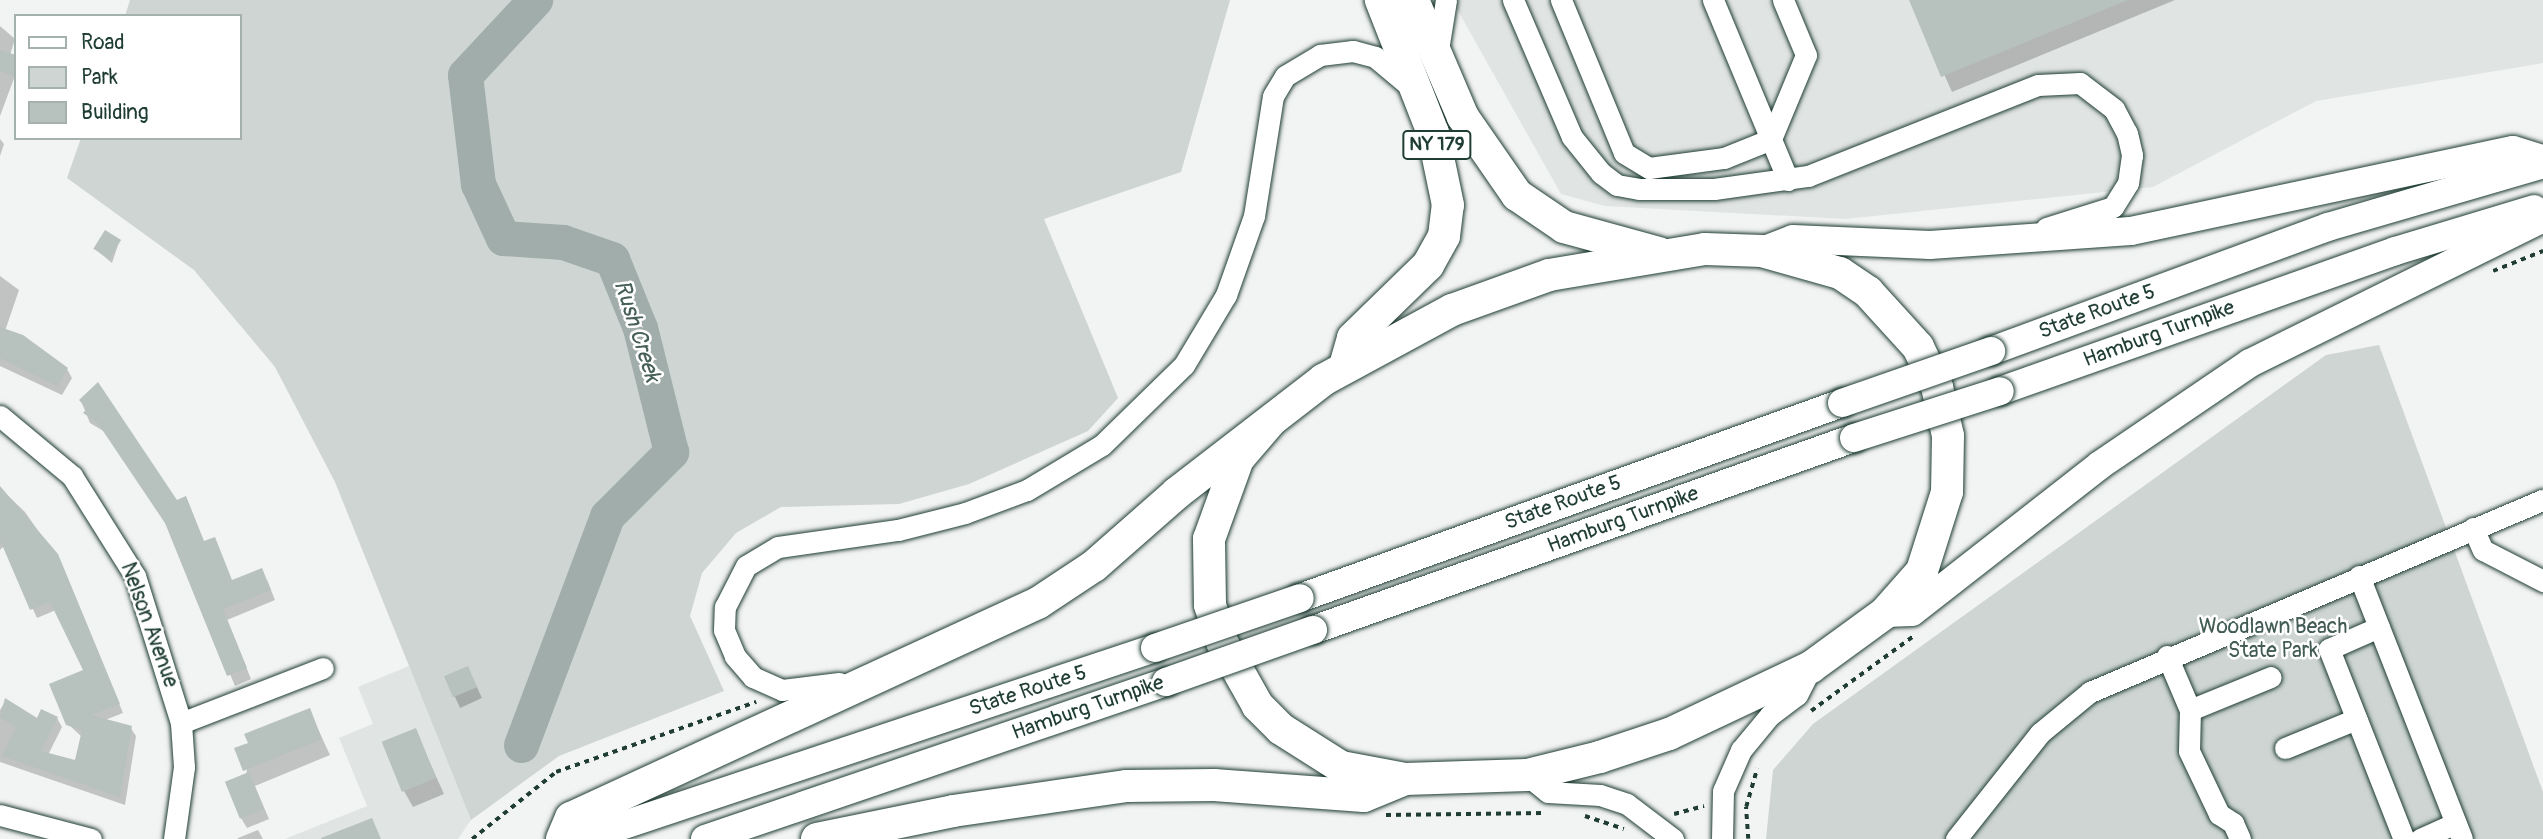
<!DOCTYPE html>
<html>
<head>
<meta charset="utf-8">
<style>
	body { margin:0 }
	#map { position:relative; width:2543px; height:839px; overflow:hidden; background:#f2f3f3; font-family:Pangolin,sans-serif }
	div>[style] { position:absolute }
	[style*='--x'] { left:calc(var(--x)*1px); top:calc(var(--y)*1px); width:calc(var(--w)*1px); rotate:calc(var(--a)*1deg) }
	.built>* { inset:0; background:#e0e4e3 }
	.green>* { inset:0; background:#ced5d3 }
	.shadow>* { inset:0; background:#0003; transform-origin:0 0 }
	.river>* { height:35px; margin:-17.5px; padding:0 17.5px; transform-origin:17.5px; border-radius:17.5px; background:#a1adaa }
	.building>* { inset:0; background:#b7c1bd; transform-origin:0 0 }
	.path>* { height:3.5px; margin-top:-1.75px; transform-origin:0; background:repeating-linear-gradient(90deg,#1f3d34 0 5px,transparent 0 10px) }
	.roads { filter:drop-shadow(0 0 2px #1f3d34) drop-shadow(0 0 2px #1f3d34) }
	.minor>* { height:21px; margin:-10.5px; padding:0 10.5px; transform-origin:10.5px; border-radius:10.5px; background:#fff }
	.major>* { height:28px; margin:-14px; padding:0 14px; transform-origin:14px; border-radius:14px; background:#fff }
	.highway>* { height:32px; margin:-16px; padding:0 16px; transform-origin:16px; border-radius:16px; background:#fff }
	.bridges { filter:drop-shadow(0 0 2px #1f3d34) drop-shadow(0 0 2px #1f3d34) }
	.major-bridge>* { height:28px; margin:-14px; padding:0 14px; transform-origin:14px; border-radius:14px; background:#fff }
	span { translate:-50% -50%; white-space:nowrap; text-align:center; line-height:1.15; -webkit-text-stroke:5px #fff; paint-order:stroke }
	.shield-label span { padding:2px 5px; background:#fff; border:2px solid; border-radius:5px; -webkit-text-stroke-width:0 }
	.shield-label { font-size:19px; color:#1f3d34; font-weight:700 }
	.street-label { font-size:21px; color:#1f3d34 }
	.park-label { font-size:21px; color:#425b54 }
	.water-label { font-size:23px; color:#465f57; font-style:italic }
	.legend { position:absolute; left:14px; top:14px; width:228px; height:126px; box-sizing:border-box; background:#fff; border:2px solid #a5b1ae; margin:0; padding:9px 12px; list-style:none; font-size:21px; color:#1f3d34 }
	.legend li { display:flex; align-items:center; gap:14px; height:35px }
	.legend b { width:35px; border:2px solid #a5b1ae }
</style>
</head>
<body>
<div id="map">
	<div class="built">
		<div style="clip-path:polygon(1452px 0,2543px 0,2543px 63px,2316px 101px,2153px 187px,1845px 219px,1605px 206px,1561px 194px)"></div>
		<div style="clip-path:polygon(409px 666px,471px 820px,458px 839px,285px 839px,367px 806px,339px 738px,373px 724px,358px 687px)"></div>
	</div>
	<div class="green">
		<div style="clip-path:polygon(130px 0,1230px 0,1181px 172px,1044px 219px,1118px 398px,1088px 431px,969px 484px,899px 504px,781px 507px,736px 533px,702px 573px,690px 616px,724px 691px,559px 756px,471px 820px,335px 482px,275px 367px,194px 270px,67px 178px,81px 138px,240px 138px,240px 16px,125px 16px)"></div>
		<div style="clip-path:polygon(2379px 345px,2543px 792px,2543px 839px,1766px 839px,1773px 770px,1813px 724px,2326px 355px)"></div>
	</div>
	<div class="shadow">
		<div style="clip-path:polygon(1911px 0,2175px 0,1952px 92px)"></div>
		<div style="clip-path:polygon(0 26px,15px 39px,10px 55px,16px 73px,0 116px)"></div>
		<div style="clip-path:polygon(0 139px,4px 144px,0 156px)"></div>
		<div style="clip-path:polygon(119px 242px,112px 263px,95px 249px)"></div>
		<div style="clip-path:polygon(0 276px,19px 290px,5px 331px,67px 369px,72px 378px,62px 395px,0 366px)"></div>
		<div style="clip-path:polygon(81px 401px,233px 582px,267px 580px,275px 600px,227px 620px,251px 679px,235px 686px,168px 527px,105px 432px,90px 423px)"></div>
		<div style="clip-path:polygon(0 488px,25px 512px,62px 565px,123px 713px,105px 720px,130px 727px,136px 736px,125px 805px,0 762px,0 710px,6px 700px,38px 721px,57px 718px,62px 727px,48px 755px,76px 762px,82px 737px,68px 724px,85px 671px,56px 610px,37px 618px,4px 546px,0 550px)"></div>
		<div style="left:468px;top:668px;width:33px;height:24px;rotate:65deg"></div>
		<div style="clip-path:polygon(309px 710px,330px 755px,255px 786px,269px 819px,247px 828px,241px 818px,250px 744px)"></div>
		<div style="clip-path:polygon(415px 730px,444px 794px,413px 807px,404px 791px)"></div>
		<div style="clip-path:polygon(258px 830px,263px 839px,238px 839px,238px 838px)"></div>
	</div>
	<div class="river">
		<div style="--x:521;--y:745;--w:245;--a:-69.4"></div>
		<div style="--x:607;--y:516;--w:91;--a:-45"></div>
		<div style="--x:671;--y:452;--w:128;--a:-104"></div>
		<div style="--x:640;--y:328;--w:74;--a:-112.1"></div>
		<div style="--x:612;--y:259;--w:52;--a:-160.9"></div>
		<div style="--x:563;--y:242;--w:60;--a:-176.2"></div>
		<div style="--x:503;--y:238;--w:60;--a:-114.8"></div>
		<div style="--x:478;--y:184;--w:110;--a:-96.8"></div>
		<div style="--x:465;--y:75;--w:103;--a:-47"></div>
	</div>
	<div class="building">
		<div style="clip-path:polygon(1909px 0,2128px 0,1941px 77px)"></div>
		<div style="clip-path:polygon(0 50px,16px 55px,16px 77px,0 71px)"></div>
		<div style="left:105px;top:230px;width:19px;height:22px;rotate:32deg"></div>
		<div style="clip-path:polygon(0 327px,23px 335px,68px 368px,57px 386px,0 358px)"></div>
		<div style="clip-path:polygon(98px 382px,177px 500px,186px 496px,204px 541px,215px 537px,232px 580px,262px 568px,271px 590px,223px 609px,247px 668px,227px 676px,165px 523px,97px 422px,83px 413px,87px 409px,79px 400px)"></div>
		<div style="clip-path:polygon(0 486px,58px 554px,120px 704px,91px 715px,132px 726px,120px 797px,2px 756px,16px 727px,0 717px,5px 698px,37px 718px,41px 709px,58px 717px,41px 751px,75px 760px,82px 730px,66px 725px,49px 684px,83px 670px,50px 602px,30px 610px,0 540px)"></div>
		<div style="left:468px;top:666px;width:23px;height:26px;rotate:67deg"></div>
		<div style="clip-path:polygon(310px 708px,322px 739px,243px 771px,234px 748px,248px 743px,244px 734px)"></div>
		<div style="left:416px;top:728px;width:54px;height:37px;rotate:68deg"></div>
		<div style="left:249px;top:772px;width:40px;height:26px;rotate:68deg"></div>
		<div style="clip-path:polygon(372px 818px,381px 839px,322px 839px,321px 838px)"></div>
	</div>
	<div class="path">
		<div style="--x:2493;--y:271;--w:54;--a:-21.8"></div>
		<div style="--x:1811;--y:711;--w:129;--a:-36.2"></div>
		<div style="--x:1674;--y:814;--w:31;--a:-15"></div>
		<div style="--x:1386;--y:815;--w:157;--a:-0.7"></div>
		<div style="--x:1585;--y:816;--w:41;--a:18.4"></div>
		<div style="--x:472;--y:839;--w:107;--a:-38.6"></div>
		<div style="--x:556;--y:772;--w:212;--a:-19.3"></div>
		<div style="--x:1748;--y:839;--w:32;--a:-94"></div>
		<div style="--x:1746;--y:807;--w:40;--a:-74"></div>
	</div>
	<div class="roads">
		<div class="minor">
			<div style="--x:1513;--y:0;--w:149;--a:66.7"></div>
			<div style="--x:1572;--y:137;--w:46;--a:51.1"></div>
			<div style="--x:1601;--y:173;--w:20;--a:37"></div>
			<div style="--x:1617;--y:185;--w:22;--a:10"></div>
			<div style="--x:1639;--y:189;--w:75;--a:0"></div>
			<div style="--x:1714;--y:189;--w:95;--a:-7.9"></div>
			<div style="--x:1808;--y:176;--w:247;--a:-21.6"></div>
			<div style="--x:2038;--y:85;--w:42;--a:-2.7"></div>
			<div style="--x:2080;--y:83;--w:43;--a:37.4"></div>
			<div style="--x:2114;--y:109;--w:27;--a:62"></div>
			<div style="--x:2127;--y:133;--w:23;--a:77"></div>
			<div style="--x:2132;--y:155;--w:28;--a:98"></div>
			<div style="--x:2128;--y:183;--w:28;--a:122"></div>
			<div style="--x:2113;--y:207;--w:70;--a:162.6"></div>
			<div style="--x:1561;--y:0;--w:165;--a:67.6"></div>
			<div style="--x:1624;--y:153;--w:29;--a:31"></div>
			<div style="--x:1649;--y:168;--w:76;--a:-7.6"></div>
			<div style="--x:1724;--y:158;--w:51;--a:-22"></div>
			<div style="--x:1771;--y:139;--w:91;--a:-67.4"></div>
			<div style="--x:1806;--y:55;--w:60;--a:-112.7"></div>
			<div style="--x:1713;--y:0;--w:195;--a:67.4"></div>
			<div style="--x:1438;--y:50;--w:51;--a:-80.9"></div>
			<div style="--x:0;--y:416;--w:94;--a:39.8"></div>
			<div style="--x:72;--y:476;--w:118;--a:57.8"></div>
			<div style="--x:135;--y:576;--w:154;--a:72.6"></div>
			<div style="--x:181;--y:723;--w:44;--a:86.1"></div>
			<div style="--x:184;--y:767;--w:73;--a:97.9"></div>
			<div style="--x:2473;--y:528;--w:24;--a:66"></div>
			<div style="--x:2483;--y:550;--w:68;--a:27.3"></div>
			<div style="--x:2359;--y:576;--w:282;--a:68.6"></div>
			<div style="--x:2379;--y:627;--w:55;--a:156.3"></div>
			<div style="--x:2329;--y:649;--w:204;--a:68.5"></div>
			<div style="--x:2167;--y:656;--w:59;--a:66.9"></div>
			<div style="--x:2190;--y:710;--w:41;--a:91.4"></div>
			<div style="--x:2189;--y:751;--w:70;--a:64.5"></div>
			<div style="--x:2219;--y:814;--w:17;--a:33"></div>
			<div style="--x:2233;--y:823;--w:17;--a:66"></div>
			<div style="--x:839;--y:683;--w:57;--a:173"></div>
			<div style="--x:782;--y:690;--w:32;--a:-156"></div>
			<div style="--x:753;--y:677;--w:28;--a:-131"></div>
			<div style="--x:735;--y:656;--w:28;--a:-113"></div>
			<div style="--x:724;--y:630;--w:23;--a:-88"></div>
			<div style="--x:725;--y:607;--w:46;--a:-62.9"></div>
			<div style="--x:746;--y:566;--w:37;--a:-31"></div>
			<div style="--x:778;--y:547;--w:121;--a:-8.1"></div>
			<div style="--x:898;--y:530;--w:69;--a:-14.2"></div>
			<div style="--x:965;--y:513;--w:66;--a:-20.4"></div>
			<div style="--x:1027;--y:490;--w:87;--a:-31"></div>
			<div style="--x:1102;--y:445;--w:115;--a:-44.3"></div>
			<div style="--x:1184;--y:365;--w:82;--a:-59"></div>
			<div style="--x:1226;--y:295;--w:84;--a:-70.5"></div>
			<div style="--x:1254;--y:216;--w:121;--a:-81"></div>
			<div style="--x:1273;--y:96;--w:23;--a:-59"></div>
			<div style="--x:1285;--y:76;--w:41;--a:-31"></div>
			<div style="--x:1320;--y:55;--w:33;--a:-7"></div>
			<div style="--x:1353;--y:51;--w:23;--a:15"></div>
			<div style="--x:1375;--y:57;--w:47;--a:39.8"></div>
			<div style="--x:2190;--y:710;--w:87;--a:-22.2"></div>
			<div style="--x:181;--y:723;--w:152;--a:-21.2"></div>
			<div style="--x:2285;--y:748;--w:77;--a:-22.2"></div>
			<div style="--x:1527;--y:775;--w:27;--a:39"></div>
			<div style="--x:1548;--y:792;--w:52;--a:3.3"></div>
			<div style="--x:1600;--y:795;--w:28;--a:18"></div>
			<div style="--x:1627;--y:804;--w:58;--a:37.3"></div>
			<div style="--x:0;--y:815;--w:94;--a:14.8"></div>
			<div style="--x:1722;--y:839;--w:48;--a:-88.8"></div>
			<div style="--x:1723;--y:791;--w:45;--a:-66.3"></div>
			<div style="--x:1741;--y:750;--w:45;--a:-50.4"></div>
			<div style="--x:1770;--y:715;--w:34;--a:-37"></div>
			<div style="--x:1797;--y:695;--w:31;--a:-63"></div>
			<div style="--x:1956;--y:839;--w:135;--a:-51.6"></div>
			<div style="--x:2040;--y:733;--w:65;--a:-39.4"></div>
			<div style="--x:2090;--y:692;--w:492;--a:-23"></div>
			<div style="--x:2420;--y:839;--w:39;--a:-24"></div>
		</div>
		<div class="major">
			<div style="--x:1762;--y:251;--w:33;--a:-21"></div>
			<div style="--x:1793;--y:239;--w:137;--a:2.5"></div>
			<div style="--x:1930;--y:245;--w:201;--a:-4"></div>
			<div style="--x:2131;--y:231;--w:390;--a:-12"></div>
			<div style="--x:2513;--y:150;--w:31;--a:17"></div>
			<div style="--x:1991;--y:351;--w:359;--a:-20.2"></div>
			<div style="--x:2328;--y:227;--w:224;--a:-16.3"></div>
			<div style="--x:2000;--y:391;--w:419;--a:-19.5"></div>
			<div style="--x:2395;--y:251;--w:145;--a:-16.8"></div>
			<div style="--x:1300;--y:598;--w:576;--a:-19.79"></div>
			<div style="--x:1885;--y:613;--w:27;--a:-2"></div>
			<div style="--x:1912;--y:612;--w:239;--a:-38"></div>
			<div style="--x:2100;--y:465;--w:181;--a:-34.2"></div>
			<div style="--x:2250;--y:363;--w:327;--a:-26.3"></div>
			<div style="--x:1313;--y:630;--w:574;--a:-19.54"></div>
			<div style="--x:582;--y:839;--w:604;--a:-18.43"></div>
			<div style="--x:705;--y:839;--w:487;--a:-18.8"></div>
		</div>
		<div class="highway">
			<div style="--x:1413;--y:0;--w:127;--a:66.9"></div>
			<div style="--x:1463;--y:117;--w:95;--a:55.3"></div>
			<div style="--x:1517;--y:195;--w:57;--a:34.2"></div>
			<div style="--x:1564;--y:227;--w:98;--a:15.3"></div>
			<div style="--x:1345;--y:366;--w:29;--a:-74"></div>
			<div style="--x:1353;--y:338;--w:105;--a:-44.2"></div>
			<div style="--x:1428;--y:265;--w:33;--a:-61"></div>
			<div style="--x:1444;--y:236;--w:31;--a:-83"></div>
			<div style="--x:1448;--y:205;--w:74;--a:-101.8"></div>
			<div style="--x:1433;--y:133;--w:143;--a:-111.4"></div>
			<div style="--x:562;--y:839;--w:23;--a:-67"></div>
			<div style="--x:571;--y:818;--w:514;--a:-24.72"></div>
			<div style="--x:1038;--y:603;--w:67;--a:-33.5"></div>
			<div style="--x:1094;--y:566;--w:111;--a:-41.3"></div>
			<div style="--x:1177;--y:493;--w:185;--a:-37.7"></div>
			<div style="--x:1323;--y:380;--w:147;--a:-28.5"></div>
			<div style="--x:1452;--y:310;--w:103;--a:-19.8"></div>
			<div style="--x:1549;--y:275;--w:158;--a:-9.5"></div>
			<div style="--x:1705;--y:249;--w:57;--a:2"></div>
			<div style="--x:1762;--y:251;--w:81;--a:15.8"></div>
			<div style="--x:1840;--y:273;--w:34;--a:34"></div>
			<div style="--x:1868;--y:292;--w:74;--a:47.7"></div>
			<div style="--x:1918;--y:347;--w:44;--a:64.6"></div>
			<div style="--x:1937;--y:387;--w:50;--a:77.3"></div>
			<div style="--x:1948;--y:436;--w:56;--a:91"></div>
			<div style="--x:1947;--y:492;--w:83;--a:107.6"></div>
			<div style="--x:1922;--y:571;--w:56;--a:131.4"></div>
			<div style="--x:1885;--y:613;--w:92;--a:143.9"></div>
			<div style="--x:1811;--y:667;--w:157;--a:154.7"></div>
			<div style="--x:1669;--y:734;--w:73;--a:161.6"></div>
			<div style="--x:1600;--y:757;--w:75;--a:166.1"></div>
			<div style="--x:1527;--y:775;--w:122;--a:178.1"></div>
			<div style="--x:1405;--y:779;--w:65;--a:-169.4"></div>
			<div style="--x:1341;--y:767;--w:71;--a:-147.7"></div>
			<div style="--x:1281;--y:729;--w:33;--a:-135"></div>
			<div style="--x:1258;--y:706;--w:73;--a:-119.4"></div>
			<div style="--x:1222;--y:642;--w:39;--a:-108"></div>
			<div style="--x:1210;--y:605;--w:66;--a:-90.9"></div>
			<div style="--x:1209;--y:539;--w:85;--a:-70.1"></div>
			<div style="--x:1238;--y:459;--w:48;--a:-49.3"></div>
			<div style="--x:817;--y:839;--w:139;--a:-11.6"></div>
			<div style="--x:953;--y:811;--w:176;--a:-8.2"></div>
			<div style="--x:1127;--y:786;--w:87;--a:-0.7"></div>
			<div style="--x:1214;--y:785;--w:150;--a:4.2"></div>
			<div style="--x:1364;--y:796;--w:44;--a:-22.5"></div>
		</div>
	</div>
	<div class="bridges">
		<div class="major-bridge">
			<div style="--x:1842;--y:403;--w:158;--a:-19.2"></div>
			<div style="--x:1854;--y:438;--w:153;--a:-17.8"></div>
			<div style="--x:1155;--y:648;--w:153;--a:-19"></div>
			<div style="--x:1166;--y:682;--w:156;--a:-19.5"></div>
		</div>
	</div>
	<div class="shield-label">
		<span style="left:1437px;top:145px">NY 179</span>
	</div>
	<div class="street-label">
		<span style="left:2097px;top:312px;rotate:-20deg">State Route 5</span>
		<span style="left:2159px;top:334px;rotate:-20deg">Hamburg Turnpike</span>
		<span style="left:1563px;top:503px;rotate:-20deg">State Route 5</span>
		<span style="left:1623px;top:520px;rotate:-20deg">Hamburg Turnpike</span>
		<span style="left:149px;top:625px;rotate:70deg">Nelson Avenue</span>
		<span style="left:1028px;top:691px;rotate:-18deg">State Route 5</span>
		<span style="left:1088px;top:708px;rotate:-19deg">Hamburg Turnpike</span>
	</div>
	<div class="park-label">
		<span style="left:2273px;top:639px">Woodlawn Beach<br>State Park</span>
	</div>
	<div class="water-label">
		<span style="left:637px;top:331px;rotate:72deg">Rush Creek</span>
	</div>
	<ul class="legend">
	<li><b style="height:9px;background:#fff"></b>Road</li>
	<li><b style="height:19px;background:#ced5d3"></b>Park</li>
	<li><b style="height:19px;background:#b7c1bd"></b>Building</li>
	</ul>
</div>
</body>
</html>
